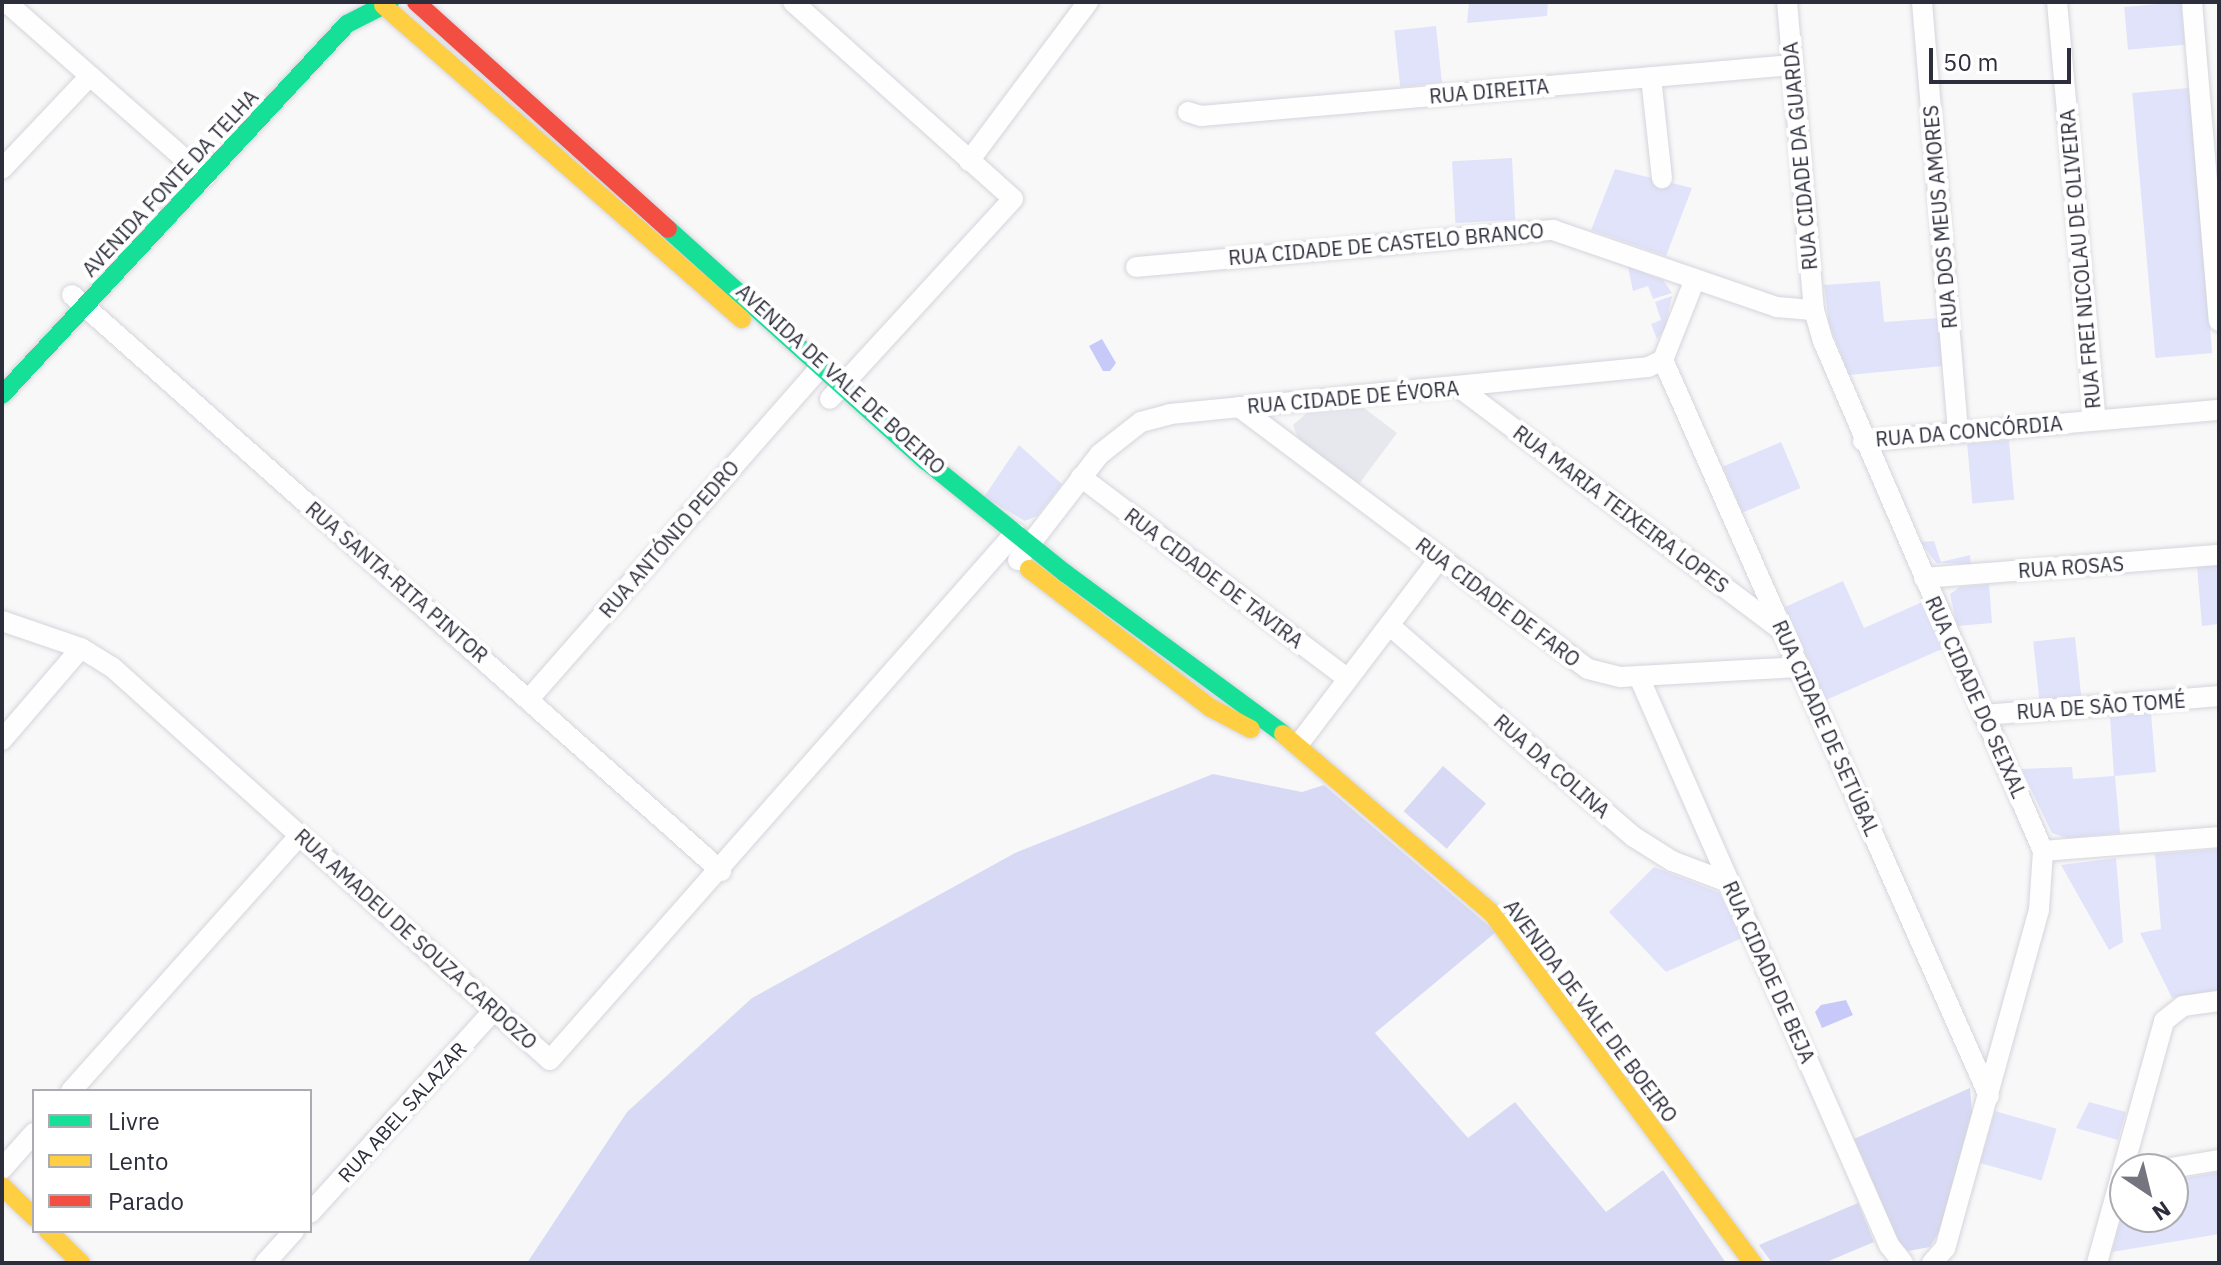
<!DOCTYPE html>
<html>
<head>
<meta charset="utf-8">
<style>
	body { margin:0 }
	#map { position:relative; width:2221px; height:1265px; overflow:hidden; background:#f8f8f8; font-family:"IBM Plex Sans",sans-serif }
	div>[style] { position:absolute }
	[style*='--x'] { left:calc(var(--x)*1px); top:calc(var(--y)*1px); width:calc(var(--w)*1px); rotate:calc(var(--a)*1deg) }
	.built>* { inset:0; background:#e7e8ee }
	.green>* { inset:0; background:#e1e3fb; transform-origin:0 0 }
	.forest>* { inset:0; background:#d8daf5; transform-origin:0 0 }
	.water>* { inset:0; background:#c7caf8 }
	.roads { filter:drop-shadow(0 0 2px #d4d4dc) drop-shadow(0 0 2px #d4d4dc) }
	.street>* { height:20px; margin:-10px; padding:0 10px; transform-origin:10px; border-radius:10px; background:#fefefe }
	.fast>* { height:18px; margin:-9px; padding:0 9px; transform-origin:9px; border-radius:9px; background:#16e098 }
	.slow>* { height:18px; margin:-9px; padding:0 9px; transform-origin:9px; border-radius:9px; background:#ffcf43 }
	.jam>* { height:18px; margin:-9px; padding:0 9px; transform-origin:9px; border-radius:9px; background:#f24e42 }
	span { translate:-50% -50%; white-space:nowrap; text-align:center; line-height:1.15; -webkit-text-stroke:8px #fff; paint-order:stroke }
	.street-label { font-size:20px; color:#2d2e3c }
	.frame { position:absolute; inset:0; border:4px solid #2d2e3c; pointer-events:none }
	.legend { position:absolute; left:32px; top:1089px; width:280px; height:144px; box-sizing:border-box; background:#fff; border:2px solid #ababb1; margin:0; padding:10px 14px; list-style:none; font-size:24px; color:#2d2e3c }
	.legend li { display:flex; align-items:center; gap:16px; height:40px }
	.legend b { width:40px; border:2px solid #ababb1 }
	.north { position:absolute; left:2109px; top:1153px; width:80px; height:80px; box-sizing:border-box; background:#fff; border:2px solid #ababb1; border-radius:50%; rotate:145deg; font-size:22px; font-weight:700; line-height:32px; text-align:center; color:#2d2e3c }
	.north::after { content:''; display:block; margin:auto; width:28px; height:36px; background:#74757e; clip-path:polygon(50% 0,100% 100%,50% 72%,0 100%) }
	.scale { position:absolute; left:1929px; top:48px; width:142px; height:36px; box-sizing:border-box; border:4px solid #2d2e3c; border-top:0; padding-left:10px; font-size:24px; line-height:28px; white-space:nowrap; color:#2d2e3c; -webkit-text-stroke:6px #fff; paint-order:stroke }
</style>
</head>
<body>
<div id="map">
	<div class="built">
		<div style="clip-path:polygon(1364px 408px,1397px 433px,1359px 484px,1298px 438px,1293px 425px,1307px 413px)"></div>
	</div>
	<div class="green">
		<div style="clip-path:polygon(1469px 2px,1548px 2px,1547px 16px,1467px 23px)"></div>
		<div style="left:2181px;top:2px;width:43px;height:57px;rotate:85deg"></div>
		<div style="left:1436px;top:26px;width:57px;height:42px;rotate:84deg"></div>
		<div style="left:2189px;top:88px;width:266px;height:57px;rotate:85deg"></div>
		<div style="left:1512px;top:158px;width:62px;height:60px;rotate:87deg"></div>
		<div style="clip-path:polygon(1615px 169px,1692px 188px,1666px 256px,1591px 230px)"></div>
		<div style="clip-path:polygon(1628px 267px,1663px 280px,1672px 293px,1653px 299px,1648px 286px,1633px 291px)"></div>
		<div style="clip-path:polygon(1880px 281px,1884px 322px,1939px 318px,1943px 366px,1849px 375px,1829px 324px,1824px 285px)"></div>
		<div style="clip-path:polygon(1672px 296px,1665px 328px,1657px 339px,1651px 324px,1661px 320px,1655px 302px)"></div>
		<div style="left:2009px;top:440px;width:60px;height:42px;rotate:85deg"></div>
		<div style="left:1781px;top:442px;width:50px;height:63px;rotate:67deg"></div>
		<div style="clip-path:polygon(1019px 445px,1062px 484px,1037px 516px,1025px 521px,984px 497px)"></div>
		<div style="clip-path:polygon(1934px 541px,1941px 562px,1970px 555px,1971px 564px,1936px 563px,1921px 542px)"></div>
		<div style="clip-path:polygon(2219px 565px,2219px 624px,2202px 626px,2197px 567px)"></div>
		<div style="clip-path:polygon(1843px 581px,1864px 628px,1922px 602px,1942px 649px,1826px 700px,1785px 607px)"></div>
		<div style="clip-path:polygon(1989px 584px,1992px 623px,1957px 626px,1950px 594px,1960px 587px)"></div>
		<div style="left:2075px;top:637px;width:59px;height:42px;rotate:84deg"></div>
		<div style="clip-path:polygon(2151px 713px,2156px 772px,2115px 776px,2120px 833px,2067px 838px,2052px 833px,2021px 769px,2072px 767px,2073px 779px,2114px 776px,2110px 717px)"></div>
		<div style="clip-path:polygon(2219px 849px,2219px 990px,2172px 998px,2140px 933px,2161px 929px,2155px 854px)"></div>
		<div style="clip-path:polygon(2116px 858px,2123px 942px,2109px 950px,2061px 865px)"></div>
		<div style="clip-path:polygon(1654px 867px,1720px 893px,1742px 938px,1666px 972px,1609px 912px)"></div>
		<div style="clip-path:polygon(2089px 1102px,2126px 1112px,2118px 1140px,2076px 1128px)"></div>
		<div style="left:1995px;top:1111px;width:64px;height:54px;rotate:16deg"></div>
		<div style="clip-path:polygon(2219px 1172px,2219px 1234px,2112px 1252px,2125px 1203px,2125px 1217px,2173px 1217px,2173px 1180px)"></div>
	</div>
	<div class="forest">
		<div style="left:1443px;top:766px;width:57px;height:60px;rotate:41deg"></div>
		<div style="clip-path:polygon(1213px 774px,1302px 792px,1324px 785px,1496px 932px,1375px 1033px,1468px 1138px,1515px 1102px,1606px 1212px,1663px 1170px,1726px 1263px,527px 1263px,627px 1112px,752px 998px,1015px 853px)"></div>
		<div style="clip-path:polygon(1970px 1088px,1972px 1112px,1939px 1232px,1930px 1247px,1908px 1251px,1899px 1242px,1854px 1139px)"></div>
		<div style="clip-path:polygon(1858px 1203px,1874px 1242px,1824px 1263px,1772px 1263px,1759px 1245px)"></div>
	</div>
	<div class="water">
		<div style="clip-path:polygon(1102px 339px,1116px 363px,1110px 371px,1103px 371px,1089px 346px)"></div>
		<div style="clip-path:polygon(1846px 1000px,1853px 1015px,1822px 1028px,1815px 1012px,1821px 1005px)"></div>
	</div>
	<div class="roads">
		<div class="street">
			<div style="--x:6;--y:2;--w:265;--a:41.3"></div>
			<div style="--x:793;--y:2;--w:295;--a:41.8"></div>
			<div style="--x:1013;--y:199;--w:271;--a:132.5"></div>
			<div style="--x:1787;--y:2;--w:309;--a:85"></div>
			<div style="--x:1814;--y:310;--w:32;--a:74"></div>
			<div style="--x:1823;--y:341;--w:555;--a:66.67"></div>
			<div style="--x:2043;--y:851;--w:59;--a:93.9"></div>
			<div style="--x:2039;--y:910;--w:351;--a:105.5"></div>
			<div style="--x:1945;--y:1248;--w:20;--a:131"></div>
			<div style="--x:1922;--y:2;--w:432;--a:85.2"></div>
			<div style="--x:2057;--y:2;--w:420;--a:84.8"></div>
			<div style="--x:2192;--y:2;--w:320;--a:85.2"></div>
			<div style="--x:1651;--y:77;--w:102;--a:83.8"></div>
			<div style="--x:1188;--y:112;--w:14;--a:17"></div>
			<div style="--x:1201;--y:116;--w:593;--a:-4.93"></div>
			<div style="--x:969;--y:161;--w:199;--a:-53.2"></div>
			<div style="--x:2;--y:169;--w:128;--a:-46.6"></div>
			<div style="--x:1136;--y:267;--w:419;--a:-5.1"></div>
			<div style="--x:1553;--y:230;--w:237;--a:19"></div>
			<div style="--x:1777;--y:307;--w:37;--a:5"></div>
			<div style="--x:72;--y:295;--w:868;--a:41.59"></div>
			<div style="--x:1663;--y:360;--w:805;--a:66.11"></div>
			<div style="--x:1460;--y:388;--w:399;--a:37"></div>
			<div style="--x:1239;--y:407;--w:436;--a:36.9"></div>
			<div style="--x:1588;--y:669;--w:34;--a:14"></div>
			<div style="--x:1621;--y:677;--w:177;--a:-3.2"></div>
			<div style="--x:1863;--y:441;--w:357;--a:-5"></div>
			<div style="--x:1081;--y:477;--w:333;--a:37.1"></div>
			<div style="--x:1018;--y:560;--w:134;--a:-52.3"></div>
			<div style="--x:1100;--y:454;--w:52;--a:-38"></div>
			<div style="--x:1141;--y:422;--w:30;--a:-15"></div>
			<div style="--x:1170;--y:414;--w:480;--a:-5.6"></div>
			<div style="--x:1648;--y:367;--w:17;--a:-25"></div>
			<div style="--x:1663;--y:360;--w:87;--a:-68.4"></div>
			<div style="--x:1924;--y:578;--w:296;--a:-4.5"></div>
			<div style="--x:2;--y:621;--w:83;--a:18.9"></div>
			<div style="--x:81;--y:648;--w:36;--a:32"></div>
			<div style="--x:112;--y:667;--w:588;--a:41.9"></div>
			<div style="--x:550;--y:1060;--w:703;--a:-48.58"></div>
			<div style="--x:1389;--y:625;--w:324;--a:40.9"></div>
			<div style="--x:1634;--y:837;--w:45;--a:32.3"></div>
			<div style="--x:1672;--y:861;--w:62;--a:20.8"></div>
			<div style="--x:1639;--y:677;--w:621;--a:66.24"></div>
			<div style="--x:1889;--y:1245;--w:23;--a:52"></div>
			<div style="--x:529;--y:699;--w:444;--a:-48.7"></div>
			<div style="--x:1984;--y:715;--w:236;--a:-4.6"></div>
			<div style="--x:2;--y:740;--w:121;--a:-49.3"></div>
			<div style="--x:1298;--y:745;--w:233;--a:-52.8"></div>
			<div style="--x:2043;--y:851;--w:177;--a:-4.5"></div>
			<div style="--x:71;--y:1091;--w:343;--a:-48.2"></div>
			<div style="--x:2;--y:1169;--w:48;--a:-48.4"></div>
			<div style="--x:2165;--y:1169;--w:55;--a:-9.5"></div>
			<div style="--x:310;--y:1213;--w:274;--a:-47.8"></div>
			<div style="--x:265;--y:1263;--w:43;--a:-47.8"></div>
			<div style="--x:2097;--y:1263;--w:251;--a:-74.5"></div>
			<div style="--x:2164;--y:1021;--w:24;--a:-38"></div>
			<div style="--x:2183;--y:1006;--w:36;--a:-8"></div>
		</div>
		<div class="fast">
			<div style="--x:668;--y:229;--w:347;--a:42"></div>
			<div style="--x:926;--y:461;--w:179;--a:38.9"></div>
			<div style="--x:1065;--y:573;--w:271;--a:36.4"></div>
			<div style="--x:2;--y:395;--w:507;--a:-47.08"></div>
			<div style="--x:347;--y:24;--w:48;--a:-27.1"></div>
		</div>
		<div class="slow">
			<div style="--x:383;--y:5;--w:477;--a:41.2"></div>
			<div style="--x:1029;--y:569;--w:229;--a:37.4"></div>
			<div style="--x:1211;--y:708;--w:45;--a:27.7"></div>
			<div style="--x:1283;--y:734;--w:275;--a:40.6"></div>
			<div style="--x:1492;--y:913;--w:437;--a:53.3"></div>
			<div style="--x:2;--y:1186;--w:45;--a:44.1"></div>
			<div style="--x:48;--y:1231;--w:46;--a:44.1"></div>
		</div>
		<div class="jam">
			<div style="--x:416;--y:2;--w:339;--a:42"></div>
		</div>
	</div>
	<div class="street-label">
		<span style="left:1489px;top:91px;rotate:-5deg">RUA DIREITA</span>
		<span style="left:1800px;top:156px;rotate:-95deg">RUA CIDADE DA GUARDA</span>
		<span style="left:170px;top:183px;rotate:-47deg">AVENIDA FONTE DA TELHA</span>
		<span style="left:1940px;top:217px;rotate:-95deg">RUA DOS MEUS AMORES</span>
		<span style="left:1386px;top:244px;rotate:-5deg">RUA CIDADE DE CASTELO BRANCO</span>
		<span style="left:2080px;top:259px;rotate:-95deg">RUA FREI NICOLAU DE OLIVEIRA</span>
		<span style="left:841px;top:379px;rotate:42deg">AVENIDA DE VALE DE BOEIRO</span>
		<span style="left:1353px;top:397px;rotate:-5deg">RUA CIDADE DE ÉVORA</span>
		<span style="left:1969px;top:431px;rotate:-5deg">RUA DA CONCÓRDIA</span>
		<span style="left:1621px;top:509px;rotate:37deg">RUA MARIA TEIXEIRA LOPES</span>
		<span style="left:669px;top:539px;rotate:-49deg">RUA ANTÓNIO PEDRO</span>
		<span style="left:2071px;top:567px;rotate:-4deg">RUA ROSAS</span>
		<span style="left:1214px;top:578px;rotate:37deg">RUA CIDADE DE TAVIRA</span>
		<span style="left:397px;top:582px;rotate:41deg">RUA SANTA-RITA PINTOR</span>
		<span style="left:1498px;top:602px;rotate:37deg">RUA CIDADE DE FARO</span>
		<span style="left:1976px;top:697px;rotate:66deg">RUA CIDADE DO SEIXAL</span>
		<span style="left:2101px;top:706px;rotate:-4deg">RUA DE SÃO TOMÉ</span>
		<span style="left:1826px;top:728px;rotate:66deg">RUA CIDADE DE SETÚBAL</span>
		<span style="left:1552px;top:766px;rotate:41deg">RUA DA COLINA</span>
		<span style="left:416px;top:939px;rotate:42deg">RUA AMADEU DE SOUZA CARDOZO</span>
		<span style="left:1769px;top:972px;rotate:66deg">RUA CIDADE DE BEJA</span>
		<span style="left:1591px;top:1011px;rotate:53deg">AVENIDA DE VALE DE BOEIRO</span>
		<span style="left:402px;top:1112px;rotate:-48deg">RUA ABEL SALAZAR</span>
	</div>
	<div class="frame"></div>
	<ul class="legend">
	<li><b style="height:10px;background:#16e098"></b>Livre</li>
	<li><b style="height:10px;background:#ffcf43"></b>Lento</li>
	<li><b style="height:10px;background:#f24e42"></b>Parado</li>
	</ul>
	<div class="north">N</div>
	<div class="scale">50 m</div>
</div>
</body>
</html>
